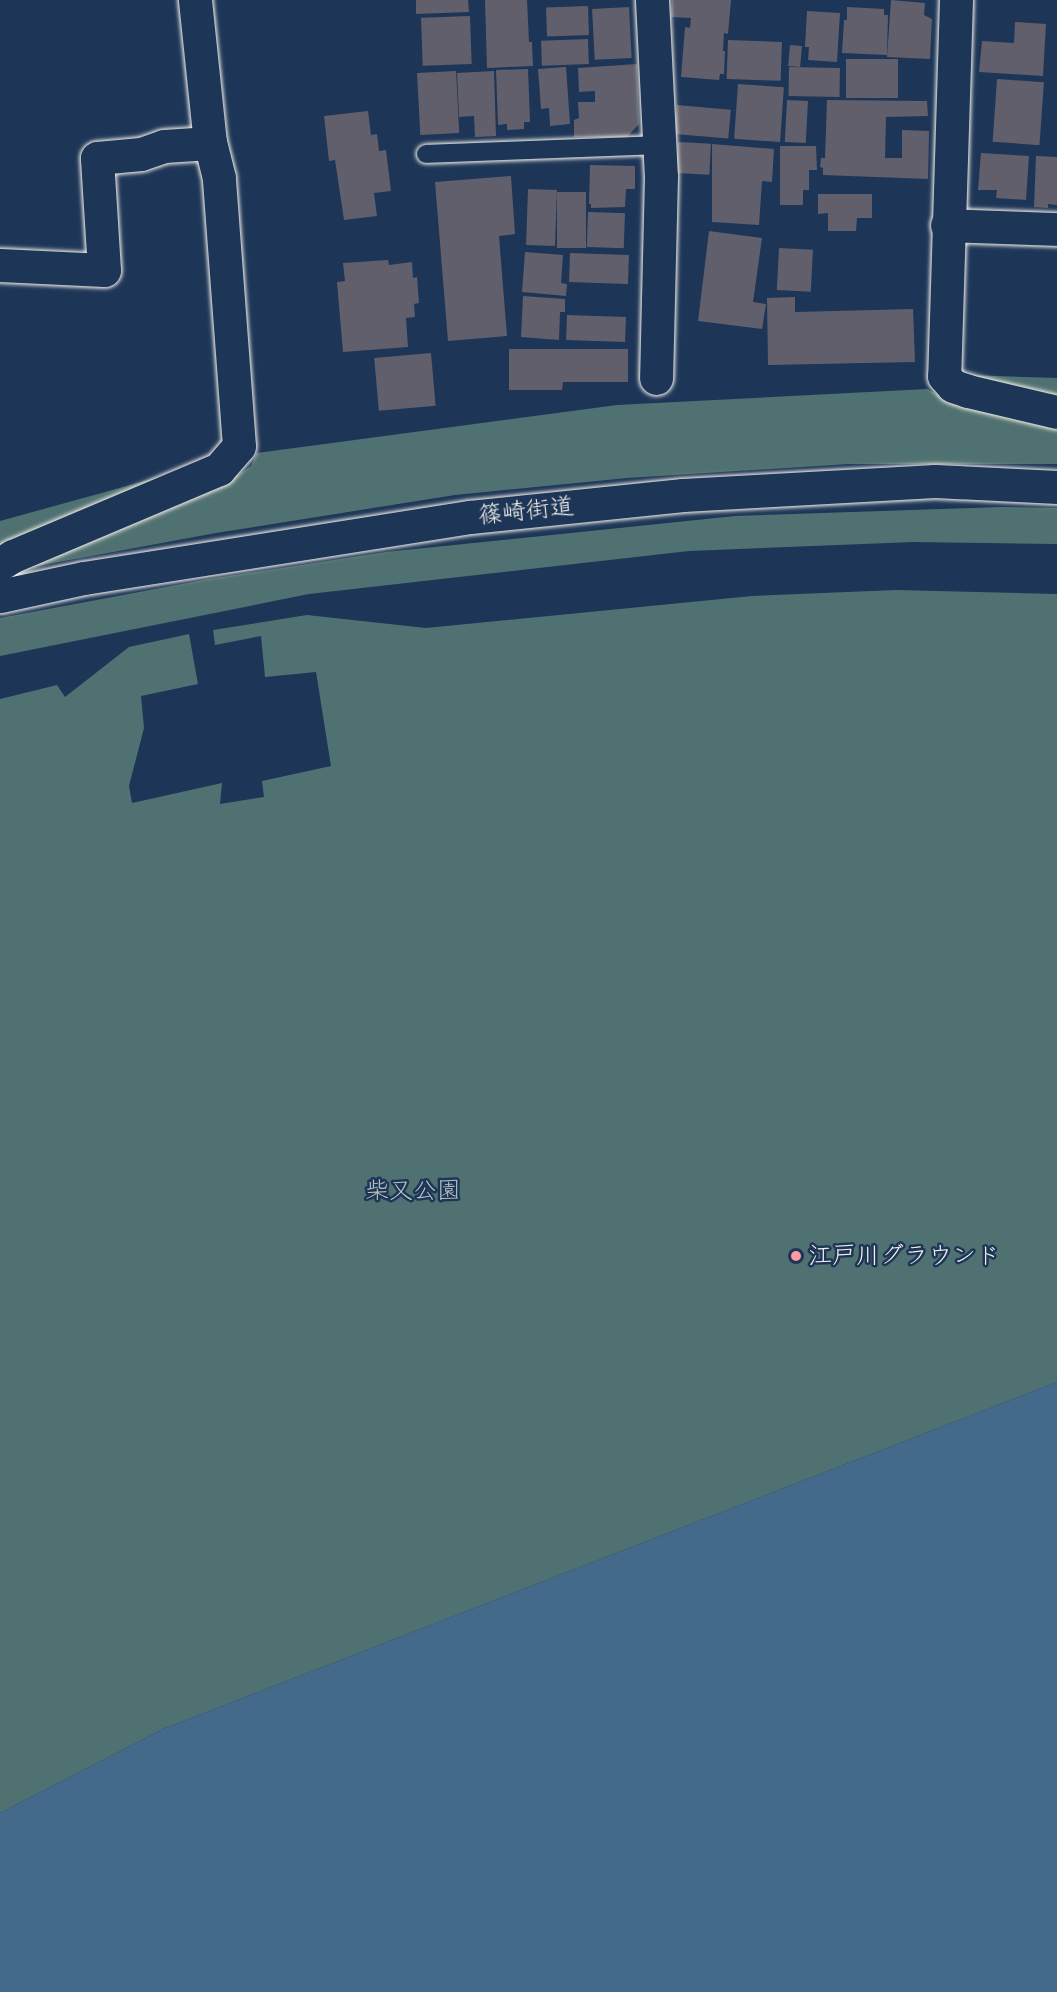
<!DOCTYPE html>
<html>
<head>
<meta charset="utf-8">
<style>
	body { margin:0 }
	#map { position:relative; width:1057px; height:1992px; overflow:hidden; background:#1d3557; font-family:Caveat,"Klee One",sans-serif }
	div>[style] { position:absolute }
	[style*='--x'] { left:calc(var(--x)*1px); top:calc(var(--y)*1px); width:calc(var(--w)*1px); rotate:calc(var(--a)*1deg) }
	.green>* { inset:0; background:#507171 }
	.water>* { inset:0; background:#436a8a }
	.building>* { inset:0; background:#615f6b; transform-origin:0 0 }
	.roads { filter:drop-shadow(0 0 2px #f4f1e8) drop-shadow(0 0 2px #f4f1e8) }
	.lane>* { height:18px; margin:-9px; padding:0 9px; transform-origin:9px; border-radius:9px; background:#1d3557 }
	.street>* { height:33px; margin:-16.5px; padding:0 16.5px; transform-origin:16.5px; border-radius:16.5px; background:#1d3557 }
	.secondary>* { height:33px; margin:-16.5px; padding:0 16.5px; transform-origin:16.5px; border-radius:16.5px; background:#1d3557 }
	.dots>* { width:16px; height:16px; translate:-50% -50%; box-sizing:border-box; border:3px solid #1d3557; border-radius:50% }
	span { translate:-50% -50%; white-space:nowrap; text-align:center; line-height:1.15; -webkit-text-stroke:5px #1d3557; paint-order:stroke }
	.street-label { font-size:24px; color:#f4f1e8 }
	.park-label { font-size:24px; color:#bbc4be }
	.poi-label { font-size:24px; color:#f4f1e8 }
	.left { translate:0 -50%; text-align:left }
</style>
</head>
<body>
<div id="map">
	<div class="green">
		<div style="clip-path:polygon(964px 375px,1057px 378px,1057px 395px)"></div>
		<div style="clip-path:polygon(927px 389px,959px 405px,1057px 428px,1057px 464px,848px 464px,627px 478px,455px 495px,216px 533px,4px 572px,232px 479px,251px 466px,257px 453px,617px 405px)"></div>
		<div style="clip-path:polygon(163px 476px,0 546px,0 521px)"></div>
		<div style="clip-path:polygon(1001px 507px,1057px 508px,1057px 544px,913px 542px,689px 551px,309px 594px,0 656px,0 618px,209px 579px,386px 552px,735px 516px)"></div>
		<div style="clip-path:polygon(896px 590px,1057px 594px,1057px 1382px,163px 1729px,0 1813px,0 699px,57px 685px,65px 697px,129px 647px,189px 634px,198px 684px,141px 696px,144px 728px,129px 786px,132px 803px,222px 783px,220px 804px,264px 797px,262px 781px,331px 766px,316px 672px,265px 677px,261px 636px,215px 645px,213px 630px,307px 615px,426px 628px,752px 596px)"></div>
	</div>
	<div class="water">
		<div style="clip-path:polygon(1057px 1382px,1057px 1992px,0 1992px,0 1813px,163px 1729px)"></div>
	</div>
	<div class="building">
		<div style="clip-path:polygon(416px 0,468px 0,469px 12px,416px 14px)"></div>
		<div style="clip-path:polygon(485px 0,527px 0,529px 42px,532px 42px,533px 66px,487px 68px)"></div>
		<div style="clip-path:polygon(672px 0,731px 0,728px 34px,724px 33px,723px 51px,725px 51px,724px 74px,720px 74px,719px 80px,681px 77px,685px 27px,690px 28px,691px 18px,671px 17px)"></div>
		<div style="clip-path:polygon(891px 0,925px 3px,924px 15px,932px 19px,930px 59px,887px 57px)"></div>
		<div style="left:588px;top:6px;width:29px;height:42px;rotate:88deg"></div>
		<div style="left:629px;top:7px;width:51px;height:37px;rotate:87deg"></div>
		<div style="clip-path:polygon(847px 7px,884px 9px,884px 15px,888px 15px,887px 55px,842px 53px,844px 20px,847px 20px)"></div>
		<div style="clip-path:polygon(807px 11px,840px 13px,837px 62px,808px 60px,809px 47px,805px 47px)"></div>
		<div style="left:470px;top:16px;width:48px;height:49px;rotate:88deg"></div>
		<div style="clip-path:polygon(1015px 22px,1046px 24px,1043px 76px,979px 72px,982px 41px,1014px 43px)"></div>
		<div style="left:588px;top:39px;width:25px;height:47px;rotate:88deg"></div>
		<div style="left:728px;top:40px;width:54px;height:39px;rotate:2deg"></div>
		<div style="left:790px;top:45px;width:12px;height:21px;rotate:5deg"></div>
		<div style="left:846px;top:59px;width:52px;height:39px"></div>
		<div style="clip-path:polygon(637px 64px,639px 124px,627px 137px,574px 137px,574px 120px,579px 118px,578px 102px,595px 102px,595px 91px,579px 92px,578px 68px)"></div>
		<div style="clip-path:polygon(566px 67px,570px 124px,550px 126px,549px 108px,541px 109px,538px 69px)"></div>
		<div style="left:789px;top:67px;width:51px;height:29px;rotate:1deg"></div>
		<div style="clip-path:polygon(528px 69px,530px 122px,524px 122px,524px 129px,507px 130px,507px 124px,498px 125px,496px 70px)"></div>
		<div style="left:456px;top:71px;width:62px;height:39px;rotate:87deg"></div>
		<div style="clip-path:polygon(494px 71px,496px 136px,475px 137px,474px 116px,459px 117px,457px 73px)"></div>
		<div style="left:997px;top:79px;width:47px;height:63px;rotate:4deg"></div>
		<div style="left:738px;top:84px;width:46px;height:55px;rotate:4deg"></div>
		<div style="left:787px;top:100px;width:21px;height:42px;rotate:3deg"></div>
		<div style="clip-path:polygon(827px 100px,927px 101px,928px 116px,886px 117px,885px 158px,902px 158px,902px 130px,929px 131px,928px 179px,823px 175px,823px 168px,820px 167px,821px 158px,825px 158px)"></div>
		<div style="left:677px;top:105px;width:54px;height:29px;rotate:5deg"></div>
		<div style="clip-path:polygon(368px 111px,371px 135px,377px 134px,379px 151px,386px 150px,391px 191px,374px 193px,377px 216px,344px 220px,335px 160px,329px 161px,324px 116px)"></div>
		<div style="left:678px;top:142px;width:33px;height:31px;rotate:3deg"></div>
		<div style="clip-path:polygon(712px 144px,774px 149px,772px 182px,762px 181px,759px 225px,712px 222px)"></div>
		<div style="clip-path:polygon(780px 146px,816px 146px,817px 170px,809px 170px,809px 190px,803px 190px,803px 205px,780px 205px)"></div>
		<div style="clip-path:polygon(981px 153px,1029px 156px,1026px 200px,996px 198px,997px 190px,978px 190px)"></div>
		<div style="clip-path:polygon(1036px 156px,1057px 157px,1057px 205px,1048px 204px,1048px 208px,1034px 207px)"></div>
		<div style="clip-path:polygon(590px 165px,635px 166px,635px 189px,626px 189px,625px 207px,591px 208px,591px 204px,589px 204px)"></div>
		<div style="clip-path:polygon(511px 176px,515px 234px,499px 236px,507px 336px,448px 341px,435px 182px)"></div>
		<div style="left:528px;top:189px;width:29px;height:56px;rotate:2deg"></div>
		<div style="left:557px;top:192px;width:29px;height:56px"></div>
		<div style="clip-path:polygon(818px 194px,872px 194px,872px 218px,857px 218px,856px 231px,828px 231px,828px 213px,818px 214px)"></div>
		<div style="left:588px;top:212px;width:37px;height:35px;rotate:2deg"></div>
		<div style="clip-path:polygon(709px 231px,762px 238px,753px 302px,766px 304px,762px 329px,698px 321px)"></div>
		<div style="left:779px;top:248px;width:34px;height:42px;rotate:3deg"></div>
		<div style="clip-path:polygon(525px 252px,563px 255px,561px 283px,567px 284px,566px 296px,522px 292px)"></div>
		<div style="left:570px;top:253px;width:59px;height:29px;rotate:2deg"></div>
		<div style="clip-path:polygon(388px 260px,389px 265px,412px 262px,413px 278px,417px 277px,419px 303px,414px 304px,415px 317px,406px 318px,408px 347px,343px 352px,337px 282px,345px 281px,343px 263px)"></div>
		<div style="clip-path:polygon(523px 296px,565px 299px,565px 312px,560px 312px,559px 340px,521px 337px)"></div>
		<div style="clip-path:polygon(795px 297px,795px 312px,913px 309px,915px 362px,768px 365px,767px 298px)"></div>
		<div style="left:567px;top:315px;width:59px;height:25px;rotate:2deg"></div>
		<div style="clip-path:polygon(509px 349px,628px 349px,628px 382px,563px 382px,562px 390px,509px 390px)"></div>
		<div style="left:431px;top:353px;width:53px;height:57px;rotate:85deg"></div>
	</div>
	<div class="roads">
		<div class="lane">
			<div style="--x:426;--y:154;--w:233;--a:-2.2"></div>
		</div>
		<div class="street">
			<div style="--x:652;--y:0;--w:176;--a:87.1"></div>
			<div style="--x:661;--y:176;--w:202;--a:91.4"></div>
			<div style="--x:956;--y:0;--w:376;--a:91.8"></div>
			<div style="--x:944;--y:376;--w:13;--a:48"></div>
			<div style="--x:953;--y:386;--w:16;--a:18"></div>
			<div style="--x:968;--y:391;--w:91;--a:13.3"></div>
			<div style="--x:947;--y:225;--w:110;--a:2.1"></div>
			<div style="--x:0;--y:265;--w:104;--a:2.8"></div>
			<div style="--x:104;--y:270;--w:112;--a:-93.6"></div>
			<div style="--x:97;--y:158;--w:44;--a:-5.2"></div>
			<div style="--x:141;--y:154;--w:24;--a:-19"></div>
			<div style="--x:164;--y:146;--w:46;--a:-3.7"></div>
			<div style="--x:0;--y:564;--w:15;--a:-32"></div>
			<div style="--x:13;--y:556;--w:224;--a:-22.9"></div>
			<div style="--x:219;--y:469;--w:30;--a:-49"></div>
			<div style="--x:239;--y:446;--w:269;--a:-94.3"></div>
			<div style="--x:219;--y:178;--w:36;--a:-104"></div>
			<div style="--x:210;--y:143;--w:144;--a:-96"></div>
		</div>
		<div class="secondary">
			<div style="--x:0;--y:596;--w:86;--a:-12.1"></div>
			<div style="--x:84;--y:578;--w:391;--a:-9"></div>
			<div style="--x:470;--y:517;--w:214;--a:-5.9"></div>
			<div style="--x:683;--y:495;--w:252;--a:-3.2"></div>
			<div style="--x:935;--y:481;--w:122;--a:2.8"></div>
		</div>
	</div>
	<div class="dots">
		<div style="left:796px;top:1256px;background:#ff9aa2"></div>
	</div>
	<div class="street-label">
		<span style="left:526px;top:511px;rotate:-6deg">篠崎街道</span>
	</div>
	<div class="park-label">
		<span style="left:413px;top:1191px">柴又公園</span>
	</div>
	<div class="poi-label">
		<span class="left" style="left:808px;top:1256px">江戸川グラウンド</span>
	</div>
</div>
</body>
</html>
